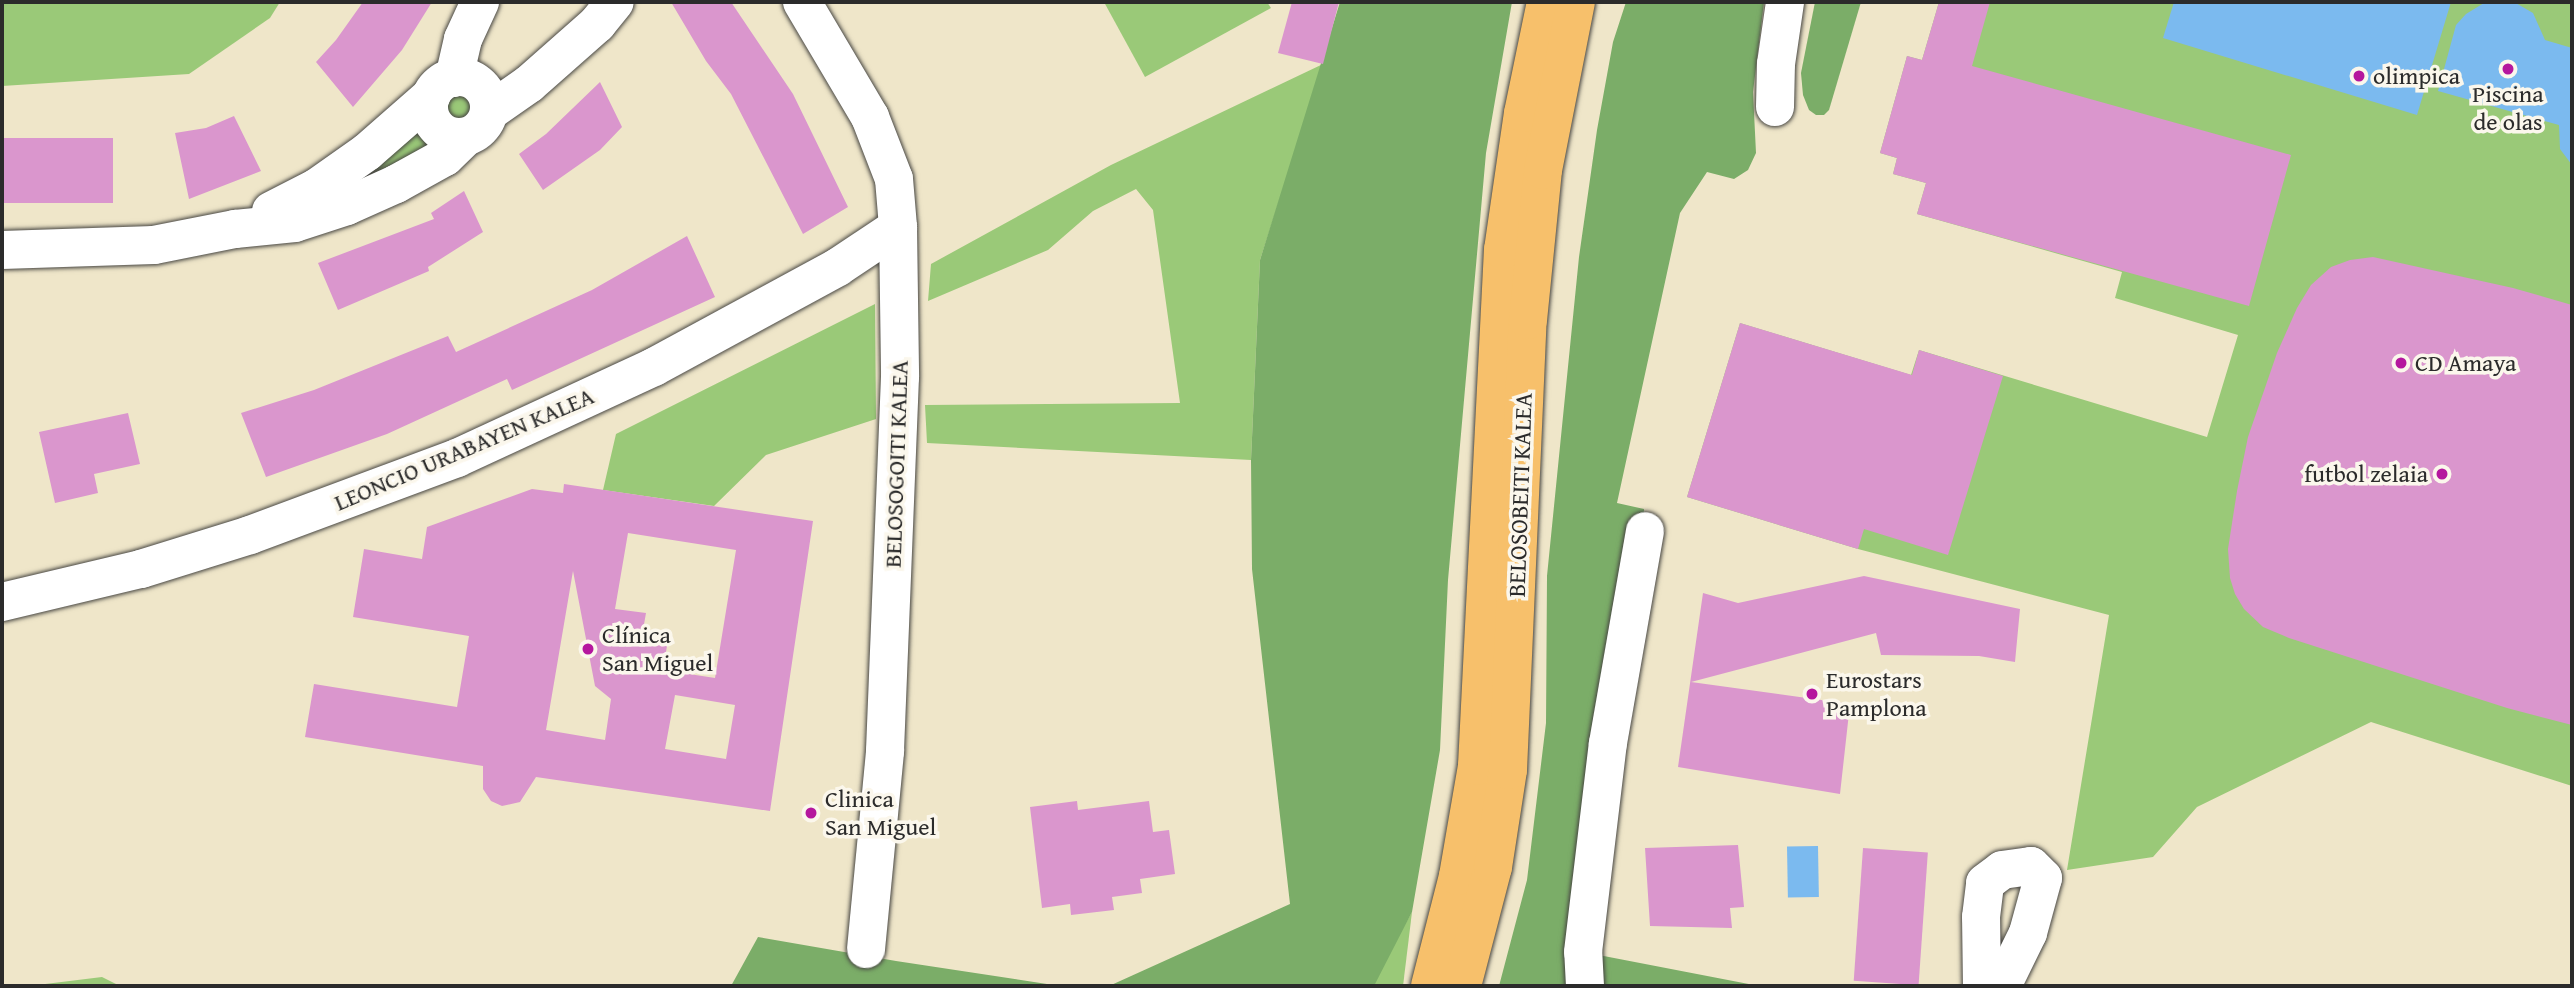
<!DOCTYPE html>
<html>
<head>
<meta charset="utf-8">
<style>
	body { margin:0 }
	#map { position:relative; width:2574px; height:988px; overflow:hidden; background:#efe6c9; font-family:"Gentium Book Plus",serif }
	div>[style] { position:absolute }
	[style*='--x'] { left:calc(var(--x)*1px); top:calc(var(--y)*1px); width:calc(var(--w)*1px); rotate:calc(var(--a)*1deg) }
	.green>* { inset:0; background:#9ac978 }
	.round { border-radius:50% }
	.forest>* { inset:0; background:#7bad68 }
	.water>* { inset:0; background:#7bbaef; transform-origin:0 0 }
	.building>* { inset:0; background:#da96cd; transform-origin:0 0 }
	.roads { filter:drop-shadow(0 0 2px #484743) drop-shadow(0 0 2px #484743) }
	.minor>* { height:38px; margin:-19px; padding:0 19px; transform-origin:19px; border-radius:19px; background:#fff }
	.minor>.ring { margin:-19px; padding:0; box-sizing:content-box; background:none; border:38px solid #fff; border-radius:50% }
	.major>* { height:38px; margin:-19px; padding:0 19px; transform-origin:19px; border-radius:19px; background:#f7c06b }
	.dots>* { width:19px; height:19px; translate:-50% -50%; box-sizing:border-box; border:4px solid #fbf7ec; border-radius:50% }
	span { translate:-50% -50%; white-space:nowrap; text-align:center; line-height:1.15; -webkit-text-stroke:7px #fbf7ec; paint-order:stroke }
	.poi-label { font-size:24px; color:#2b2b2b }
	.left { translate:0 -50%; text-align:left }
	.right { translate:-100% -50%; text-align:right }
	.street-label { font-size:24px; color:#2b2b2b }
	.frame { position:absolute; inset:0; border:4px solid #2b2b2b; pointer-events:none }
</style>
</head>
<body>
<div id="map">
	<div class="green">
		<div style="clip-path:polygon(2px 2px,280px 2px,270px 18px,189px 74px,2px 86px)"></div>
		<div style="clip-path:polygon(1104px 2px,1267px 2px,1271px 8px,1145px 77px)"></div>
		<div style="clip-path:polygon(1939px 2px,2572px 2px,2572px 786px,2371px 722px,2197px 807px,2153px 857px,2067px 870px,2109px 615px,1858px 549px,1687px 497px,1740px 323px,1911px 375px,1919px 350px,2207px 437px,2238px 335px,2115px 298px,2122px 272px,1917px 214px,1926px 183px,1893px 174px,1897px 158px,1880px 153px,1907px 56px,1922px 60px)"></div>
		<div style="clip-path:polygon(1323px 64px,1260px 260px,1251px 460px,927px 443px,925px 405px,1180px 403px,1153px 210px,1136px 189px,1093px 211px,1048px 250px,928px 301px,931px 264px,1111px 165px)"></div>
		<div class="round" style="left:444px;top:92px;width:30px;height:30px"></div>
		<div style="clip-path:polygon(414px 123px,432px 149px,331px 199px)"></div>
		<div style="clip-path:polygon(875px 304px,876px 419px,766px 455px,714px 506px,603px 490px,616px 434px)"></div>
		<div style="clip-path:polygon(1412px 912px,1403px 986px,1370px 986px)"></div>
		<div style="clip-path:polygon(102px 977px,120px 986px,29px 986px)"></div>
	</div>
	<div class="forest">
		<div style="clip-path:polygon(1340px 2px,1512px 2px,1486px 153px,1448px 580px,1440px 750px,1412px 912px,1374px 986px,1109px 986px,1290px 904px,1252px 569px,1251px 460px,1260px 260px)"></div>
		<div style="clip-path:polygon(1626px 2px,1764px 2px,1753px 92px,1756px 153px,1748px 170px,1734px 179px,1707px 172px,1680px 213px,1617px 503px,1644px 509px,1645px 531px,1583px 952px,1759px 986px,1499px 986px,1527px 880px,1546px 723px,1547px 576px,1579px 257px,1597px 130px,1613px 42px)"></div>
		<div style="clip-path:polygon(1815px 2px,1861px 2px,1829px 110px,1824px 115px,1816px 115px,1809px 110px,1803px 95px,1801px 73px)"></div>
		<div style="clip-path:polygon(758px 937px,896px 961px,1060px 986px,731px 986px)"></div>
	</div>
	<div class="water">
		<div style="clip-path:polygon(2174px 2px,2451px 2px,2417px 115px,2163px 38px)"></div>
		<div style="clip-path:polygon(2514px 2px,2533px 13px,2545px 40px,2572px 48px,2572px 165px,2560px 149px,2559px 125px,2438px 91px,2456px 25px,2466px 14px,2484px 3px)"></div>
		<div style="left:1818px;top:846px;width:51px;height:31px;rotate:89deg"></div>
	</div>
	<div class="building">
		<div style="clip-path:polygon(363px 2px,432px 2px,402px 50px,353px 107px,316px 62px,336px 40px)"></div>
		<div style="clip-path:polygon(671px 2px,731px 2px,793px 94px,848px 207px,803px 234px,731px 94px,706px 61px)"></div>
		<div style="clip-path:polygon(1292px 2px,1339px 2px,1323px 64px,1278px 53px)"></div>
		<div style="clip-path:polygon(1939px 2px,1990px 2px,1972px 66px,2291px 155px,2249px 306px,1917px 214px,1926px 183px,1893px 174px,1897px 158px,1880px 153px,1907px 56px,1922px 60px)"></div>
		<div style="clip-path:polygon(600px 82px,622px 127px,600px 150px,543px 190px,519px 154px,546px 134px)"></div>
		<div style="clip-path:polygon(234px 116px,261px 171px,189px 199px,175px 133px,206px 128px)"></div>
		<div style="left:113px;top:138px;width:65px;height:111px;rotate:90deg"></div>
		<div style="clip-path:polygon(464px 191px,483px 232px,428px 267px,429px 271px,338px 310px,318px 263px,434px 219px,431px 213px)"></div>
		<div style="clip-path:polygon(687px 236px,715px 297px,512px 390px,507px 379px,387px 434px,266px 477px,241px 413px,314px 390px,448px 336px,456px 352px,592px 290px)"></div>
		<div style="clip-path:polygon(2373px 257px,2513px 288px,2572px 305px,2572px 725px,2507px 708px,2289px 638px,2263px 627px,2244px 609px,2235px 594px,2230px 578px,2228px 549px,2237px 491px,2248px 437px,2277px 353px,2297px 308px,2311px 285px,2331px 267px,2350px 260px)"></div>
		<div style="clip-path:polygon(1740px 323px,1912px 375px,1919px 350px,2003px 376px,1948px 555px,1864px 529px,1858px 549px,1687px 497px)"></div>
		<div style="clip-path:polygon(128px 413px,140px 464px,94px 474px,98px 493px,55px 503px,39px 432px)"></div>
		<div style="clip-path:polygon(evenodd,564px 484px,813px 521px,770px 811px,536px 777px,520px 802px,502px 806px,491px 801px,483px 789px,483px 766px,305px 737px,314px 684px,457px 707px,469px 636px,353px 617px,364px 549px,422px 559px,427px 527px,532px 489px,563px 493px,564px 484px,628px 533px,736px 550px,715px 678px,663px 670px,669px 634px,643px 630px,646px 613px,615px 609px,628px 533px,564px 484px,573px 571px,595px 686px,611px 699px,605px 740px,546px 730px,573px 571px,564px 484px,675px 695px,735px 705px,726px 759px,665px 749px,675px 695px)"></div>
		<div style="clip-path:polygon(1864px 576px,2020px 609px,2015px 662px,1979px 656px,1881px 655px,1876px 633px,1691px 682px,1850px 704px,1840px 794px,1678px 767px,1703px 593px,1738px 603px)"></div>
		<div style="clip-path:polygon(1077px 801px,1078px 810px,1149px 801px,1153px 832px,1169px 830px,1175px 874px,1140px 879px,1142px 893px,1112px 897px,1114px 910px,1071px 915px,1070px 904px,1042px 908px,1030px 807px)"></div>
		<div style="clip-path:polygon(1738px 845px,1744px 907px,1730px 908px,1732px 928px,1650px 926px,1645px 848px)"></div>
		<div style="left:1863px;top:848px;width:65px;height:133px;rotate:4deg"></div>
	</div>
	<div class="roads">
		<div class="minor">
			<div style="--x:802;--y:2;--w:134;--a:59.4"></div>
			<div style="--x:870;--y:117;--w:66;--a:68.8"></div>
			<div style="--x:894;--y:179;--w:48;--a:85.2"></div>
			<div style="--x:898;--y:227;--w:150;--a:89.2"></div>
			<div style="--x:900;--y:377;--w:375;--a:92.3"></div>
			<div style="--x:885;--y:752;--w:198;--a:95.5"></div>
			<div class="ring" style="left:429px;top:77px;width:22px;height:22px"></div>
			<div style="--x:454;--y:78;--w:40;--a:-77"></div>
			<div style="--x:463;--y:39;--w:41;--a:-65.3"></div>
			<div style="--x:1775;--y:107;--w:43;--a:-88.7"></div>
			<div style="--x:1776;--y:64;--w:63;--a:-81.7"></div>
			<div style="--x:489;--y:112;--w:49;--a:-35"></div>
			<div style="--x:529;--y:84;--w:91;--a:-41.4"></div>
			<div style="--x:597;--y:24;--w:28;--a:-51"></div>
			<div style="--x:271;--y:211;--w:51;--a:-27.1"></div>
			<div style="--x:316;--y:188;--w:62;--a:-35.2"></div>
			<div style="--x:367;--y:152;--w:86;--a:-41.2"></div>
			<div style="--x:2;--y:250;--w:152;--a:-1.9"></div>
			<div style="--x:154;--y:245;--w:83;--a:-11.2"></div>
			<div style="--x:235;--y:229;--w:60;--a:-5.7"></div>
			<div style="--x:295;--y:223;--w:55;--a:-18.1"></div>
			<div style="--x:347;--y:206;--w:54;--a:-24.2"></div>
			<div style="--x:396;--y:184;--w:56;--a:-28.9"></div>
			<div style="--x:445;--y:157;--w:29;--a:-44"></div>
			<div style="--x:2;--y:602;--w:143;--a:-13.4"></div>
			<div style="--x:141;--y:569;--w:114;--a:-17.3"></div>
			<div style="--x:250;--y:535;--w:221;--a:-20.4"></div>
			<div style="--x:457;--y:458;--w:217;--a:-24.8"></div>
			<div style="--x:654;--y:367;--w:209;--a:-28.5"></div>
			<div style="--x:838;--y:267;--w:72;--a:-33.7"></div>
			<div style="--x:1585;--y:986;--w:34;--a:-93"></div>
			<div style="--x:1583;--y:952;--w:210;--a:-83.2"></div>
			<div style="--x:1608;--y:743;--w:215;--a:-80.1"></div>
			<div style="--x:1982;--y:986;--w:69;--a:-90.8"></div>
			<div style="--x:1981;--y:917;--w:34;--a:-83"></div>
			<div style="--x:1985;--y:883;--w:21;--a:-37"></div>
			<div style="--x:2002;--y:870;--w:29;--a:-8"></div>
			<div style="--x:2031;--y:866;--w:17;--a:45"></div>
			<div style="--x:2043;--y:878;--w:57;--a:105.3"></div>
			<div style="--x:2028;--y:933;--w:59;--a:116.1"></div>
		</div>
		<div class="major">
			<div style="--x:1430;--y:986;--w:114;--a:-75.7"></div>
			<div style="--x:1458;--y:876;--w:112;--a:-80.2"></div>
			<div style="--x:1477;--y:766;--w:517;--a:-87.12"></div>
			<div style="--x:1503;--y:250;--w:138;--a:-81.7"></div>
			<div style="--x:1523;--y:113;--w:113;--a:-78.3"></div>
			<div style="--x:1462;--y:986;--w:123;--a:-75.4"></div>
			<div style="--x:1493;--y:867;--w:98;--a:-81.2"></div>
			<div style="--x:1508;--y:770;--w:450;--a:-87.5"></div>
			<div style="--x:1528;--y:320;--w:151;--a:-84.3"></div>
			<div style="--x:1543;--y:170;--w:171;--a:-78.9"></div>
		</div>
	</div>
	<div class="dots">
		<div style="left:2508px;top:69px;background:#b5179e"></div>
		<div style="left:2359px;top:76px;background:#b5179e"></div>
		<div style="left:2401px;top:363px;background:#b5179e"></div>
		<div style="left:2442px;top:474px;background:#b5179e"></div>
		<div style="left:588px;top:649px;background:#b5179e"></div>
		<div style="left:1812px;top:694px;background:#b5179e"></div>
		<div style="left:811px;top:813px;background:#b5179e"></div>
	</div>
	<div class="poi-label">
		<span class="left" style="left:2373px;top:76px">olimpica</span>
		<span style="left:2508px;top:108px">Piscina<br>de olas</span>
		<span class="left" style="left:2415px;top:363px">CD Amaya</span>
		<span class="right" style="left:2428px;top:474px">futbol zelaia</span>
		<span class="left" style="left:602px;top:649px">Clínica<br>San Miguel</span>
		<span class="left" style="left:1826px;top:694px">Eurostars<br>Pamplona</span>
		<span class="left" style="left:825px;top:813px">Clinica<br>San Miguel</span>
	</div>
	<div class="street-label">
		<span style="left:464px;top:449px;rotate:-23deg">LEONCIO URABAYEN KALEA</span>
		<span style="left:896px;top:464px;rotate:-88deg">BELOSOGOITI KALEA</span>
		<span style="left:1520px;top:495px;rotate:-88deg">BELOSOBEITI KALEA</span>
	</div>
	<div class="frame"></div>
</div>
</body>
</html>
